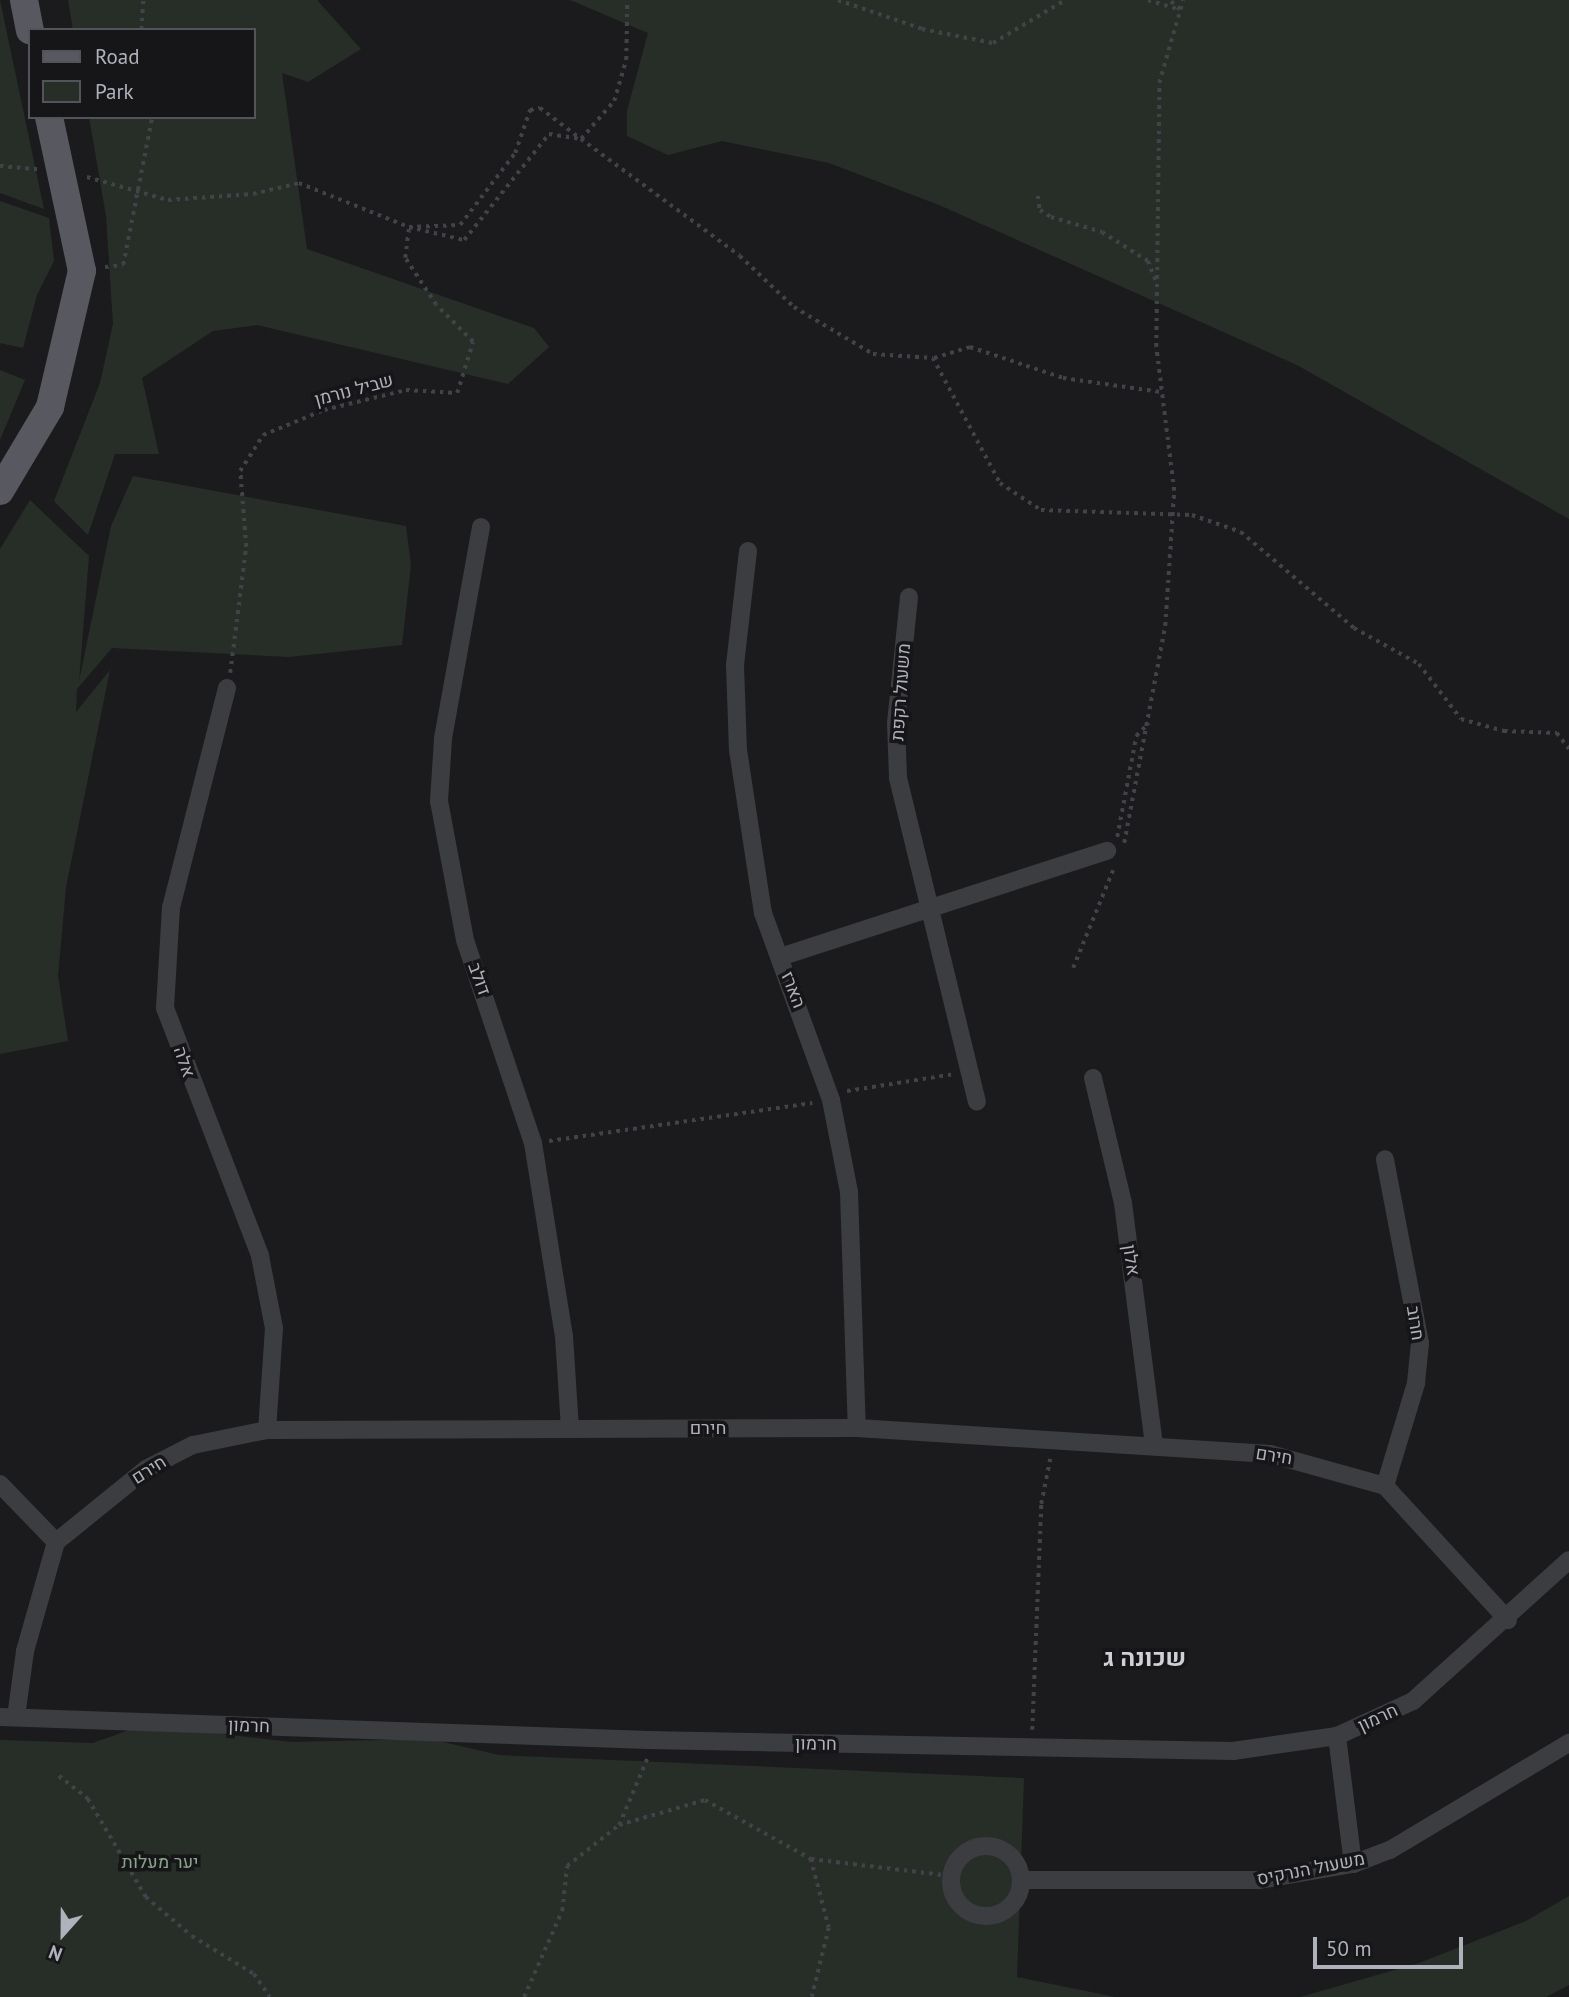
<!DOCTYPE html>
<html>
<head>
<meta charset="utf-8">
<style>
	body { margin:0 }
	#map { position:relative; width:1569px; height:1997px; overflow:hidden; background:#1b1b1d; font-family:"PT Sans",Heebo,sans-serif }
	div>[style] { position:absolute }
	[style*='--x'] { left:calc(var(--x)*1px); top:calc(var(--y)*1px); width:calc(var(--w)*1px); rotate:calc(var(--a)*1deg) }
	.green>* { inset:0; background:#272e28 }
	.path>* { height:3.5px; margin-top:-1.75px; transform-origin:0; background:repeating-linear-gradient(90deg,#424348 0 3.5px,transparent 0 8.5px) }
	.street>* { height:18px; margin:-9px; padding:0 9px; transform-origin:9px; border-radius:9px; background:#3c3d41 }
	.street>.ring { margin:-9px; padding:0; box-sizing:content-box; background:none; border:18px solid #3c3d41; border-radius:50% }
	.primary>* { height:28px; margin:-14px; padding:0 14px; transform-origin:14px; border-radius:14px; background:#585960 }
	span { translate:-50% -50%; white-space:nowrap; text-align:center; line-height:1.15; -webkit-text-stroke:7px #161618; paint-order:stroke }
	.street-label { font-size:18px; color:#afb1bb }
	.park-label { font-size:18px; color:#88a48b }
	.district-label { font-size:24px; color:#cfd1d7; font-weight:700 }
	.legend { position:absolute; left:28px; top:28px; width:228px; height:91px; box-sizing:border-box; background:#161618; border:2px solid #535459; margin:0; padding:9px 12px; list-style:none; font-size:21px; color:#afb1bb }
	.legend li { display:flex; align-items:center; gap:14px; height:35px }
	.legend b { width:35px; border:2px solid #535459 }
	.north { position:absolute; left:28px; top:1899px; width:70px; height:70px; -webkit-text-stroke:5px #161618; paint-order:stroke; rotate:201deg; font-size:19px; font-weight:700; line-height:28px; text-align:center; color:#afb1bb }
	.north::after { content:''; display:block; margin:auto; width:24px; height:32px; background:#afb1bb; clip-path:polygon(50% 0,100% 100%,50% 72%,0 100%) }
	.scale { position:absolute; left:1313px; top:1937px; width:150px; height:32px; box-sizing:border-box; border:4px solid #afb1bb; border-top:0; padding-left:9px; font-size:21px; line-height:24px; white-space:nowrap; color:#afb1bb; -webkit-text-stroke:5px #161618; paint-order:stroke }
</style>
</head>
<body>
<div id="map">
	<div class="green">
		<div style="clip-path:polygon(0 0,44px 209px,0 193px)"></div>
		<div style="clip-path:polygon(68px 0,317px 0,361px 49px,308px 82px,282px 73px,307px 249px,534px 328px,549px 347px,508px 384px,257px 325px,213px 331px,142px 378px,159px 454px,115px 454px,88px 535px,54px 501px,100px 383px,113px 324px,106px 216px,89px 117px,254px 117px,254px 30px,73px 30px)"></div>
		<div style="clip-path:polygon(570px 0,1569px 0,1569px 519px,1297px 365px,939px 205px,829px 163px,722px 141px,668px 155px,627px 136px,627px 111px,648px 33px)"></div>
		<div style="clip-path:polygon(0 201px,49px 218px,54px 261px,37px 295px,23px 348px,0 343px)"></div>
		<div style="clip-path:polygon(0 370px,25px 380px,0 440px)"></div>
		<div style="clip-path:polygon(133px 476px,406px 526px,411px 565px,402px 645px,289px 657px,112px 648px,77px 689px,76px 712px,110px 670px,66px 887px,58px 976px,68px 1041px,0 1054px,0 549px,30px 500px,89px 556px,79px 681px,111px 526px)"></div>
		<div style="clip-path:polygon(143px 1725px,291px 1742px,430px 1739px,499px 1755px,1024px 1778px,1017px 1977px,1115px 1997px,0 1997px,0 1740px,93px 1743px)"></div>
		<div style="clip-path:polygon(1569px 1896px,1569px 1985px,1546px 1997px,1300px 1997px,1419px 1963px,1526px 1921px)"></div>
	</div>
	<div class="path">
		<div style="--x:838;--y:0;--w:89;--a:19"></div>
		<div style="--x:922;--y:29;--w:72;--a:11.2"></div>
		<div style="--x:993;--y:43;--w:84;--a:-30.8"></div>
		<div style="--x:1148;--y:0;--w:34;--a:17"></div>
		<div style="--x:1180;--y:10;--w:15;--a:-138"></div>
		<div style="--x:141;--y:30;--w:30;--a:-86"></div>
		<div style="--x:0;--y:166;--w:38;--a:5"></div>
		<div style="--x:87;--y:177;--w:84;--a:15.9"></div>
		<div style="--x:168;--y:200;--w:85;--a:-4"></div>
		<div style="--x:253;--y:194;--w:47;--a:-13.4"></div>
		<div style="--x:299;--y:183;--w:118;--a:21.8"></div>
		<div style="--x:409;--y:227;--w:57;--a:13.3"></div>
		<div style="--x:464;--y:240;--w:136;--a:-51.3"></div>
		<div style="--x:549;--y:134;--w:32;--a:9"></div>
		<div style="--x:581;--y:139;--w:197;--a:36.3"></div>
		<div style="--x:740;--y:256;--w:74;--a:43.4"></div>
		<div style="--x:794;--y:307;--w:92;--a:30.7"></div>
		<div style="--x:873;--y:354;--w:60;--a:3.8"></div>
		<div style="--x:933;--y:358;--w:142;--a:61.8"></div>
		<div style="--x:1000;--y:483;--w:49;--a:33.4"></div>
		<div style="--x:1041;--y:510;--w:151;--a:1.9"></div>
		<div style="--x:1192;--y:515;--w:52;--a:19.1"></div>
		<div style="--x:1241;--y:532;--w:148;--a:40.3"></div>
		<div style="--x:1354;--y:628;--w:74;--a:29"></div>
		<div style="--x:1419;--y:664;--w:69;--a:52.6"></div>
		<div style="--x:1461;--y:719;--w:45;--a:15.6"></div>
		<div style="--x:1504;--y:731;--w:53;--a:2.2"></div>
		<div style="--x:1557;--y:733;--w:20;--a:53"></div>
		<div style="--x:1038;--y:196;--w:14;--a:82"></div>
		<div style="--x:1040;--y:210;--w:13;--a:32"></div>
		<div style="--x:1051;--y:217;--w:53;--a:16.4"></div>
		<div style="--x:1102;--y:232;--w:54;--a:32.2"></div>
		<div style="--x:1148;--y:261;--w:22;--a:68"></div>
		<div style="--x:105;--y:267;--w:18;--a:-6"></div>
		<div style="--x:123;--y:265;--w:151;--a:-78.9"></div>
		<div style="--x:934;--y:358;--w:38;--a:-17"></div>
		<div style="--x:970;--y:347;--w:98;--a:18.4"></div>
		<div style="--x:1063;--y:378;--w:99;--a:8.1"></div>
		<div style="--x:230;--y:673;--w:127;--a:-82.8"></div>
		<div style="--x:246;--y:547;--w:76;--a:-94.5"></div>
		<div style="--x:240;--y:471;--w:43;--a:-57.4"></div>
		<div style="--x:263;--y:435;--w:66;--a:-22.3"></div>
		<div style="--x:324;--y:410;--w:84;--a:-13.7"></div>
		<div style="--x:406;--y:390;--w:51;--a:3.4"></div>
		<div style="--x:457;--y:393;--w:53;--a:-72.6"></div>
		<div style="--x:473;--y:342;--w:52;--a:-135"></div>
		<div style="--x:436;--y:305;--w:56;--a:-123.4"></div>
		<div style="--x:405;--y:258;--w:31;--a:-83"></div>
		<div style="--x:409;--y:227;--w:51;--a:-2.2"></div>
		<div style="--x:460;--y:225;--w:91;--a:-52.6"></div>
		<div style="--x:515;--y:153;--w:46;--a:-70.8"></div>
		<div style="--x:530;--y:110;--w:10;--a:-11"></div>
		<div style="--x:540;--y:108;--w:51;--a:37.1"></div>
		<div style="--x:581;--y:139;--w:50;--a:-49"></div>
		<div style="--x:614;--y:101;--w:43;--a:-73.7"></div>
		<div style="--x:626;--y:60;--w:60;--a:-89"></div>
		<div style="--x:1117;--y:837;--w:103;--a:-79.3"></div>
		<div style="--x:1136;--y:736;--w:18;--a:-45"></div>
		<div style="--x:1124;--y:843;--w:221;--a:-79.3"></div>
		<div style="--x:1165;--y:626;--w:135;--a:-86.2"></div>
		<div style="--x:1174;--y:491;--w:145;--a:-97.1"></div>
		<div style="--x:1156;--y:347;--w:264;--a:-89.3"></div>
		<div style="--x:1159;--y:83;--w:86;--a:-73.9"></div>
		<div style="--x:1073;--y:968;--w:106;--a:-67.8"></div>
		<div style="--x:847;--y:1091;--w:108;--a:-9"></div>
		<div style="--x:549;--y:1141;--w:266;--a:-8.2"></div>
		<div style="--x:1032;--y:1730;--w:226;--a:-87.7"></div>
		<div style="--x:1041;--y:1504;--w:46;--a:-78.7"></div>
		<div style="--x:59;--y:1776;--w:37;--a:38"></div>
		<div style="--x:88;--y:1799;--w:114;--a:59.4"></div>
		<div style="--x:146;--y:1897;--w:60;--a:40.3"></div>
		<div style="--x:192;--y:1936;--w:73;--a:31.5"></div>
		<div style="--x:254;--y:1974;--w:28;--a:55"></div>
		<div style="--x:619;--y:1825;--w:90;--a:-16.2"></div>
		<div style="--x:705;--y:1800;--w:121;--a:29.1"></div>
		<div style="--x:811;--y:1859;--w:71;--a:75.4"></div>
		<div style="--x:829;--y:1928;--w:71;--a:103.8"></div>
		<div style="--x:811;--y:1859;--w:141;--a:6.9"></div>
		<div style="--x:524;--y:1997;--w:94;--a:-66.2"></div>
		<div style="--x:562;--y:1911;--w:45;--a:-83.7"></div>
		<div style="--x:567;--y:1866;--w:66;--a:-38.3"></div>
		<div style="--x:619;--y:1825;--w:72;--a:-67"></div>
	</div>
	<div class="street">
		<div style="--x:481;--y:527;--w:215;--a:100.2"></div>
		<div style="--x:443;--y:739;--w:62;--a:93.7"></div>
		<div style="--x:439;--y:801;--w:141;--a:79.4"></div>
		<div style="--x:465;--y:940;--w:214;--a:71.5"></div>
		<div style="--x:533;--y:1143;--w:195;--a:80.9"></div>
		<div style="--x:564;--y:1336;--w:92;--a:86.3"></div>
		<div style="--x:748;--y:551;--w:115;--a:96.5"></div>
		<div style="--x:735;--y:665;--w:85;--a:88"></div>
		<div style="--x:738;--y:750;--w:165;--a:81.3"></div>
		<div style="--x:763;--y:913;--w:199;--a:70"></div>
		<div style="--x:831;--y:1100;--w:94;--a:78.9"></div>
		<div style="--x:849;--y:1192;--w:236;--a:88.1"></div>
		<div style="--x:909;--y:597;--w:127;--a:95.9"></div>
		<div style="--x:896;--y:723;--w:55;--a:87.9"></div>
		<div style="--x:898;--y:778;--w:333;--a:76.3"></div>
		<div style="--x:227;--y:688;--w:226;--a:104.3"></div>
		<div style="--x:171;--y:907;--w:101;--a:93.4"></div>
		<div style="--x:165;--y:1008;--w:266;--a:69"></div>
		<div style="--x:260;--y:1256;--w:73;--a:79"></div>
		<div style="--x:274;--y:1328;--w:102;--a:93.9"></div>
		<div style="--x:780;--y:957;--w:344;--a:-18"></div>
		<div style="--x:1093;--y:1078;--w:129;--a:76.5"></div>
		<div style="--x:1123;--y:1203;--w:243;--a:82.7"></div>
		<div style="--x:0;--y:1484;--w:81;--a:46"></div>
		<div style="--x:1385;--y:1486;--w:108;--a:-73.2"></div>
		<div style="--x:1416;--y:1383;--w:40;--a:-84.3"></div>
		<div style="--x:1420;--y:1343;--w:187;--a:-100.8"></div>
		<div style="--x:0;--y:1717;--w:648;--a:2.03"></div>
		<div style="--x:648;--y:1740;--w:585;--a:1.08"></div>
		<div style="--x:1233;--y:1751;--w:105;--a:-8.2"></div>
		<div style="--x:1337;--y:1736;--w:84;--a:-24.7"></div>
		<div style="--x:1413;--y:1701;--w:210;--a:-42.1"></div>
		<div style="--x:16;--y:1717;--w:67;--a:-82.2"></div>
		<div style="--x:25;--y:1651;--w:113;--a:-74.1"></div>
		<div style="--x:56;--y:1542;--w:116;--a:-39"></div>
		<div style="--x:146;--y:1469;--w:53;--a:-27.1"></div>
		<div style="--x:193;--y:1445;--w:76;--a:-11.5"></div>
		<div style="--x:267;--y:1430;--w:590;--a:-0.19"></div>
		<div style="--x:857;--y:1428;--w:414;--a:3.6"></div>
		<div style="--x:1270;--y:1454;--w:119;--a:15.5"></div>
		<div style="--x:1385;--y:1486;--w:182;--a:47.5"></div>
		<div style="--x:1337;--y:1736;--w:129;--a:82.9"></div>
		<div class="ring" style="left:951px;top:1846px;width:52px;height:52px"></div>
		<div style="--x:1022;--y:1880;--w:237;--a:0"></div>
		<div style="--x:1259;--y:1880;--w:95;--a:-9.7"></div>
		<div style="--x:1353;--y:1864;--w:40;--a:-21"></div>
		<div style="--x:1390;--y:1850;--w:209;--a:-30.9"></div>
	</div>
	<div class="primary">
		<div style="--x:24;--y:0;--w:31;--a:79"></div>
		<div style="--x:0;--y:491;--w:98;--a:-59.2"></div>
		<div style="--x:50;--y:407;--w:140;--a:-76.8"></div>
		<div style="--x:82;--y:271;--w:157;--a:-102.1"></div>
	</div>
	<div class="street-label">
		<span style="left:354px;top:390px;rotate:-15deg">שביל נורמן</span>
		<span style="left:901px;top:692px;rotate:-86deg">משעול רקפת</span>
		<span style="left:479px;top:979px;rotate:70deg">דולב</span>
		<span style="left:793px;top:990px;rotate:69deg">הארז</span>
		<span style="left:184px;top:1062px;rotate:71deg">אלה</span>
		<span style="left:1131px;top:1260px;rotate:81deg">אלון</span>
		<span style="left:1415px;top:1323px;rotate:81deg">חרוב</span>
		<span style="left:708px;top:1428px">חירם</span>
		<span style="left:1274px;top:1456px;rotate:9deg">חירם</span>
		<span style="left:149px;top:1470px;rotate:-32deg">חירם</span>
		<span style="left:1378px;top:1718px;rotate:-25deg">חרמון</span>
		<span style="left:249px;top:1726px;rotate:2deg">חרמון</span>
		<span style="left:816px;top:1744px;rotate:1deg">חרמון</span>
		<span style="left:1311px;top:1869px;rotate:-11deg">משעול הנרקיס</span>
	</div>
	<div class="park-label">
		<span style="left:160px;top:1862px">יער מעלות</span>
	</div>
	<div class="district-label">
		<span style="left:1145px;top:1658px">שכונה ג</span>
	</div>
	<ul class="legend">
	<li><b style="height:9px;background:#585960"></b>Road</li>
	<li><b style="height:19px;background:#272e28"></b>Park</li>
	</ul>
	<div class="north">N</div>
	<div class="scale">50 m</div>
</div>
</body>
</html>
